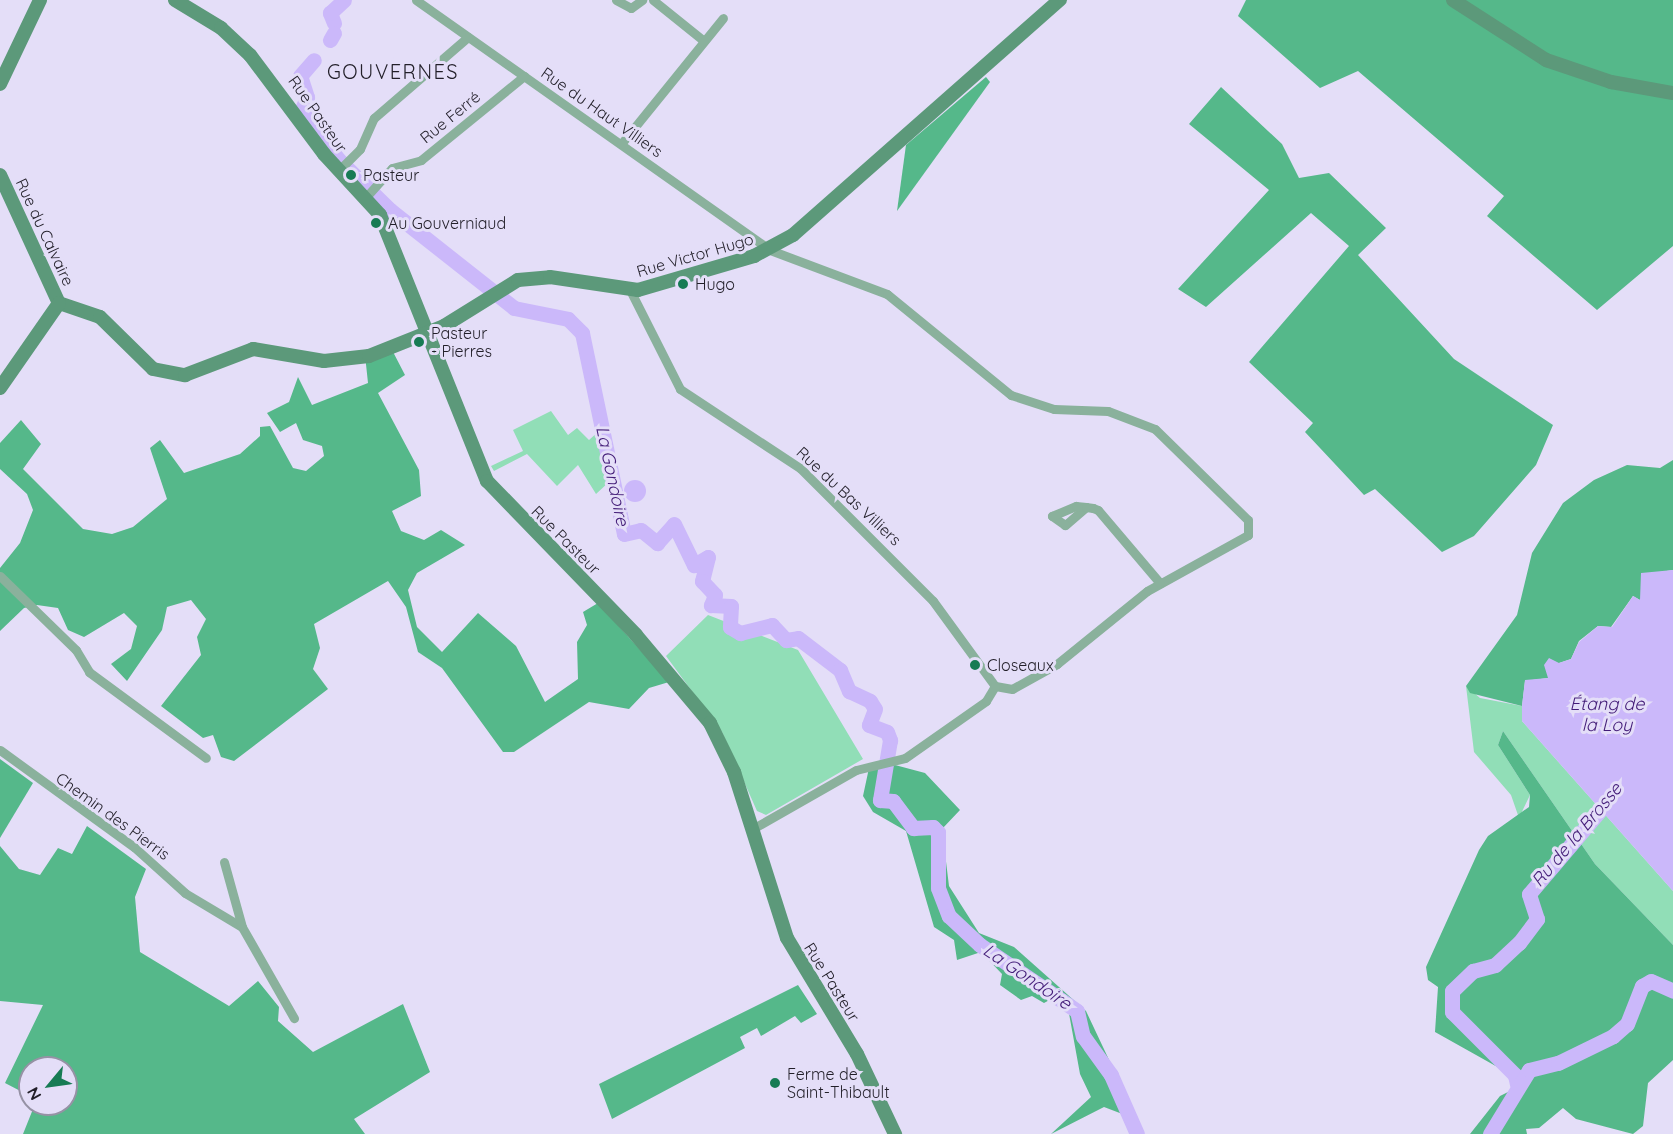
<!DOCTYPE html>
<html>
<head>
<meta charset="utf-8">
<style>
	body { margin:0 }
	#map { position:relative; width:1673px; height:1134px; overflow:hidden; background:#e4def8; font-family:Quicksand,sans-serif }
	div>[style] { position:absolute }
	[style*='--x'] { left:calc(var(--x)*1px); top:calc(var(--y)*1px); width:calc(var(--w)*1px); rotate:calc(var(--a)*1deg) }
	.green>* { inset:0; background:#91deb7 }
	.forest>* { inset:0; background:#55b88a }
	.water>* { inset:0; background:#cbb8fa }
	.round { border-radius:50% }
	.river>* { height:15px; margin:-7.5px; padding:0 7.5px; transform-origin:7.5px; border-radius:7.5px; background:#cbb8fa }
	.street>* { height:9px; margin:-4.5px; padding:0 4.5px; transform-origin:4.5px; border-radius:4.5px; background:#8ab19c }
	.secondary>* { height:14px; margin:-7px; padding:0 7px; transform-origin:7px; border-radius:7px; background:#5c997a }
	.dots>* { width:16px; height:16px; translate:-50% -50%; box-sizing:border-box; border:3px solid #e4def8; border-radius:50% }
	span { translate:-50% -50%; white-space:nowrap; text-align:center; line-height:1.15; -webkit-text-stroke:6px #e4def8; paint-order:stroke }
	.street-label { font-size:16px; color:#221f29 }
	.poi-label { font-size:16px; color:#221f29 }
	.left { translate:0 -50%; text-align:left }
	.water-label { font-size:18px; color:#431c78; font-style:italic }
	.quarter-label { font-size:20px; color:#221f29; letter-spacing:1.5px }
	.north { position:absolute; left:18px; top:1056px; width:60px; height:60px; box-sizing:border-box; background:#e4def8; border:2px solid #9692a5; border-radius:50%; rotate:241deg; font-size:16px; font-weight:700; line-height:24px; text-align:center; color:#221f29 }
	.north::after { content:''; display:block; margin:auto; width:21px; height:27px; background:#177b54; clip-path:polygon(50% 0,100% 100%,50% 72%,0 100%) }
</style>
</head>
<body>
<div id="map">
	<div class="green">
		<div style="clip-path:polygon(551px 411px,568px 435px,577px 428px,589px 440px,599px 431px,609px 482px,596px 494px,578px 465px,557px 486px,527px 454px,494px 471px,491px 466px,523px 451px,513px 430px)"></div>
		<div style="clip-path:polygon(708px 615px,798px 650px,863px 759px,766px 815px,757px 811px,722px 732px,666px 656px)"></div>
		<div style="clip-path:polygon(1466px 686px,1480px 698px,1522px 706px,1522px 721px,1673px 891px,1673px 945px,1595px 864px,1503px 731px,1498px 745px,1530px 795px,1519px 818px,1511px 795px,1474px 752px)"></div>
	</div>
	<div class="forest">
		<div style="clip-path:polygon(1246px 0,1673px 0,1673px 246px,1597px 310px,1487px 216px,1504px 196px,1358px 71px,1320px 88px,1238px 16px)"></div>
		<div style="clip-path:polygon(986px 77px,990px 82px,897px 211px,906px 145px)"></div>
		<div style="clip-path:polygon(1221px 87px,1282px 144px,1299px 178px,1329px 173px,1386px 228px,1358px 255px,1454px 359px,1553px 425px,1536px 465px,1474px 536px,1442px 552px,1375px 489px,1364px 495px,1305px 432px,1313px 423px,1249px 362px,1349px 246px,1311px 213px,1206px 307px,1178px 289px,1269px 190px,1189px 124px)"></div>
		<div style="clip-path:polygon(391px 348px,405px 375px,378px 393px,419px 470px,421px 496px,392px 511px,401px 531px,424px 540px,441px 530px,465px 545px,417px 573px,408px 590px,417px 627px,442px 652px,478px 613px,516px 646px,545px 702px,578px 679px,577px 642px,587px 625px,583px 612px,598px 603px,669px 682px,649px 688px,629px 709px,589px 702px,514px 752px,503px 752px,442px 668px,418px 652px,406px 607px,388px 581px,314px 624px,320px 648px,313px 669px,328px 689px,234px 761px,221px 757px,213px 735px,203px 738px,161px 706px,201px 655px,197px 637px,206px 619px,191px 600px,167px 607px,162px 630px,127px 681px,111px 664px,131px 649px,137px 626px,124px 613px,84px 637px,68px 630px,58px 608px,37px 605px,24px 608px,0 631px,0 568px,20px 543px,33px 510px,27px 494px,0 469px,0 443px,21px 420px,41px 444px,23px 469px,83px 529px,112px 534px,133px 527px,167px 499px,150px 448px,160px 440px,184px 473px,240px 454px,260px 436px,260px 427px,270px 426px,293px 468px,306px 471px,324px 456px,322px 446px,303px 440px,296px 423px,280px 432px,267px 413px,289px 402px,298px 377px,312px 405px,368px 383px,365px 355px)"></div>
		<div style="clip-path:polygon(1673px 460px,1673px 570px,1660px 572px,1640px 600px,1633px 596px,1611px 627px,1598px 626px,1579px 641px,1571px 659px,1559px 663px,1548px 678px,1525px 681px,1522px 706px,1470px 693px,1466px 686px,1517px 615px,1532px 553px,1563px 503px,1594px 480px,1627px 465px,1660px 468px)"></div>
		<div style="clip-path:polygon(1503px 731px,1595px 864px,1673px 945px,1673px 1060px,1648px 1083px,1643px 1126px,1633px 1134px,1576px 1119px,1563px 1108px,1539px 1128px,1526px 1129px,1527px 1134px,1470px 1134px,1500px 1096px,1526px 1083px,1435px 1032px,1438px 987px,1428px 980px,1426px 967px,1479px 850px,1488px 836px,1529px 807px,1530px 795px,1498px 745px)"></div>
		<div style="clip-path:polygon(0 759px,33px 783px,0 838px)"></div>
		<div style="clip-path:polygon(895px 765px,925px 773px,960px 810px,942px 829px,949px 886px,979px 933px,1014px 947px,1086px 1011px,1144px 1134px,1132px 1134px,1125px 1115px,1104px 1107px,1051px 1134px,1091px 1097px,1080px 1074px,1068px 1008px,1055px 997px,1044px 1003px,1032px 996px,1021px 1000px,1000px 985px,1002px 974px,981px 952px,957px 960px,954px 940px,934px 927px,906px 831px,873px 812px,863px 796px,869px 768px)"></div>
		<div style="clip-path:polygon(87px 826px,146px 869px,135px 897px,140px 952px,229px 1006px,258px 981px,279px 1007px,278px 1021px,313px 1052px,403px 1004px,430px 1072px,354px 1119px,365px 1134px,23px 1134px,35px 1104px,66px 1104px,66px 1068px,30px 1068px,30px 1096px,5px 1083px,43px 1005px,0 1001px,0 846px,19px 869px,40px 875px,58px 848px,72px 854px)"></div>
		<div style="clip-path:polygon(798px 985px,817px 1014px,801px 1023px,795px 1016px,761px 1036px,757px 1028px,740px 1037px,745px 1048px,612px 1119px,599px 1084px)"></div>
	</div>
	<div class="water">
		<div class="round" style="left:624px;top:480px;width:22px;height:22px"></div>
		<div style="clip-path:polygon(1673px 570px,1673px 891px,1522px 721px,1522px 706px,1525px 680px,1548px 678px,1544px 665px,1549px 658px,1559px 663px,1571px 659px,1579px 642px,1598px 626px,1612px 627px,1633px 596px,1640px 600px,1641px 573px)"></div>
	</div>
	<div class="river">
		<div style="--x:334;--y:23;--w:11;--a:-112"></div>
		<div style="--x:330;--y:13;--w:19;--a:-43"></div>
		<div style="--x:330;--y:40;--w:8;--a:-60"></div>
		<div style="--x:302;--y:109;--w:13;--a:-67"></div>
		<div style="--x:307;--y:97;--w:22;--a:-108"></div>
		<div style="--x:300;--y:76;--w:21;--a:-49"></div>
		<div style="--x:305;--y:115;--w:55;--a:53.1"></div>
		<div style="--x:338;--y:159;--w:73;--a:44.4"></div>
		<div style="--x:390;--y:210;--w:158;--a:38.3"></div>
		<div style="--x:514;--y:308;--w:55;--a:11.5"></div>
		<div style="--x:568;--y:319;--w:20;--a:45"></div>
		<div style="--x:582;--y:333;--w:205;--a:78.2"></div>
		<div style="--x:624;--y:534;--w:17;--a:-13"></div>
		<div style="--x:641;--y:530;--w:21;--a:39"></div>
		<div style="--x:657;--y:543;--w:25;--a:-48"></div>
		<div style="--x:674;--y:524;--w:46;--a:64"></div>
		<div style="--x:694;--y:565;--w:16;--a:-30"></div>
		<div style="--x:708;--y:557;--w:25;--a:104"></div>
		<div style="--x:702;--y:581;--w:19;--a:47"></div>
		<div style="--x:715;--y:595;--w:11;--a:112"></div>
		<div style="--x:711;--y:605;--w:20;--a:3"></div>
		<div style="--x:731;--y:606;--w:21;--a:93"></div>
		<div style="--x:730;--y:627;--w:12;--a:31"></div>
		<div style="--x:740;--y:633;--w:33;--a:-14"></div>
		<div style="--x:772;--y:625;--w:21;--a:47"></div>
		<div style="--x:786;--y:640;--w:12;--a:-9"></div>
		<div style="--x:798;--y:638;--w:53;--a:37.3"></div>
		<div style="--x:840;--y:670;--w:23;--a:67"></div>
		<div style="--x:849;--y:691;--w:23;--a:25"></div>
		<div style="--x:870;--y:701;--w:9;--a:58"></div>
		<div style="--x:875;--y:709;--w:17;--a:111"></div>
		<div style="--x:869;--y:725;--w:19;--a:21"></div>
		<div style="--x:887;--y:732;--w:9;--a:69"></div>
		<div style="--x:890;--y:740;--w:61;--a:99.5"></div>
		<div style="--x:880;--y:800;--w:13;--a:4"></div>
		<div style="--x:893;--y:801;--w:34;--a:53"></div>
		<div style="--x:913;--y:828;--w:20;--a:-3"></div>
		<div style="--x:933;--y:827;--w:7;--a:45"></div>
		<div style="--x:938;--y:832;--w:56;--a:90"></div>
		<div style="--x:938;--y:888;--w:30;--a:69"></div>
		<div style="--x:949;--y:916;--w:42;--a:43.1"></div>
		<div style="--x:980;--y:945;--w:117;--a:34.2"></div>
		<div style="--x:1077;--y:1011;--w:26;--a:77"></div>
		<div style="--x:1083;--y:1036;--w:48;--a:54.3"></div>
		<div style="--x:1111;--y:1075;--w:64;--a:66.2"></div>
		<div style="--x:1517;--y:1084;--w:9;--a:-103"></div>
		<div style="--x:1515;--y:1075;--w:89;--a:-135"></div>
		<div style="--x:1452;--y:1012;--w:21;--a:-90"></div>
		<div style="--x:1452;--y:991;--w:29;--a:-44"></div>
		<div style="--x:1473;--y:971;--w:23;--a:-15"></div>
		<div style="--x:1495;--y:965;--w:33;--a:-43"></div>
		<div style="--x:1519;--y:943;--w:30;--a:-53"></div>
		<div style="--x:1537;--y:919;--w:26;--a:-108"></div>
		<div style="--x:1529;--y:894;--w:130;--a:-49.7"></div>
		<div style="--x:1490;--y:1134;--w:75;--a:-58.6"></div>
		<div style="--x:1529;--y:1070;--w:30;--a:-14"></div>
		<div style="--x:1558;--y:1063;--w:61;--a:-26.1"></div>
		<div style="--x:1613;--y:1036;--w:18;--a:-41"></div>
		<div style="--x:1627;--y:1024;--w:41;--a:-68.5"></div>
		<div style="--x:1642;--y:986;--w:10;--a:-29"></div>
		<div style="--x:1651;--y:981;--w:24;--a:24"></div>
	</div>
	<div class="street">
		<div style="--x:416;--y:0;--w:433;--a:35.2"></div>
		<div style="--x:770;--y:250;--w:125;--a:20.6"></div>
		<div style="--x:887;--y:294;--w:160;--a:39.2"></div>
		<div style="--x:1011;--y:395;--w:45;--a:18"></div>
		<div style="--x:1054;--y:409;--w:54;--a:2.1"></div>
		<div style="--x:1108;--y:411;--w:50;--a:21"></div>
		<div style="--x:1155;--y:429;--w:130;--a:44.4"></div>
		<div style="--x:1248;--y:520;--w:15;--a:90"></div>
		<div style="--x:1248;--y:535;--w:115;--a:151"></div>
		<div style="--x:1147;--y:591;--w:116;--a:141"></div>
		<div style="--x:1057;--y:664;--w:51;--a:150.9"></div>
		<div style="--x:1012;--y:689;--w:17;--a:-170"></div>
		<div style="--x:616;--y:0;--w:17;--a:28"></div>
		<div style="--x:631;--y:8;--w:14;--a:-36"></div>
		<div style="--x:653;--y:0;--w:65;--a:38.8"></div>
		<div style="--x:621;--y:144;--w:162;--a:-51"></div>
		<div style="--x:338;--y:171;--w:31;--a:-45"></div>
		<div style="--x:360;--y:149;--w:34;--a:-66"></div>
		<div style="--x:374;--y:118;--w:124;--a:-40.8"></div>
		<div style="--x:366;--y:197;--w:39;--a:-48"></div>
		<div style="--x:392;--y:168;--w:30;--a:-15"></div>
		<div style="--x:421;--y:160;--w:133;--a:-39.2"></div>
		<div style="--x:630;--y:290;--w:111;--a:63.2"></div>
		<div style="--x:680;--y:389;--w:144;--a:33.4"></div>
		<div style="--x:800;--y:468;--w:188;--a:45"></div>
		<div style="--x:933;--y:601;--w:105;--a:53.9"></div>
		<div style="--x:1086;--y:507;--w:28;--a:139"></div>
		<div style="--x:1065;--y:525;--w:16;--a:-145"></div>
		<div style="--x:1052;--y:516;--w:26;--a:-23"></div>
		<div style="--x:1076;--y:506;--w:10;--a:6"></div>
		<div style="--x:1086;--y:507;--w:7;--a:8"></div>
		<div style="--x:1093;--y:508;--w:5;--a:22"></div>
		<div style="--x:1098;--y:510;--w:96;--a:49.7"></div>
		<div style="--x:0;--y:576;--w:106;--a:44.2"></div>
		<div style="--x:76;--y:650;--w:26;--a:59"></div>
		<div style="--x:89;--y:672;--w:145;--a:36.3"></div>
		<div style="--x:0;--y:750;--w:165;--a:35.9"></div>
		<div style="--x:134;--y:847;--w:69;--a:42"></div>
		<div style="--x:185;--y:893;--w:66;--a:30.8"></div>
		<div style="--x:242;--y:927;--w:105;--a:60.3"></div>
		<div style="--x:754;--y:828;--w:117;--a:-29.6"></div>
		<div style="--x:856;--y:770;--w:50;--a:-13.8"></div>
		<div style="--x:905;--y:758;--w:99;--a:-35.1"></div>
		<div style="--x:986;--y:701;--w:17;--a:-59"></div>
		<div style="--x:224;--y:862;--w:67;--a:74.5"></div>
	</div>
	<div class="secondary">
		<div style="--x:175;--y:0;--w:54;--a:31.3"></div>
		<div style="--x:221;--y:28;--w:40;--a:43"></div>
		<div style="--x:250;--y:55;--w:124;--a:53.2"></div>
		<div style="--x:324;--y:154;--w:83;--a:47.4"></div>
		<div style="--x:380;--y:215;--w:287;--a:68.1"></div>
		<div style="--x:487;--y:481;--w:214;--a:45.9"></div>
		<div style="--x:636;--y:635;--w:115;--a:49.9"></div>
		<div style="--x:710;--y:723;--w:55;--a:63.9"></div>
		<div style="--x:734;--y:772;--w:174;--a:72.3"></div>
		<div style="--x:787;--y:938;--w:135;--a:58.9"></div>
		<div style="--x:857;--y:1054;--w:89;--a:64.6"></div>
		<div style="--x:1453;--y:0;--w:111;--a:32.8"></div>
		<div style="--x:1546;--y:60;--w:69;--a:18.7"></div>
		<div style="--x:1611;--y:82;--w:63;--a:10.1"></div>
		<div style="--x:0;--y:84;--w:93;--a:-64.5"></div>
		<div style="--x:0;--y:175;--w:141;--a:65.3"></div>
		<div style="--x:59;--y:303;--w:43;--a:18.9"></div>
		<div style="--x:100;--y:317;--w:74;--a:44.5"></div>
		<div style="--x:153;--y:369;--w:33;--a:11"></div>
		<div style="--x:185;--y:375;--w:73;--a:-20.9"></div>
		<div style="--x:253;--y:349;--w:72;--a:9.6"></div>
		<div style="--x:324;--y:361;--w:45;--a:-6.3"></div>
		<div style="--x:369;--y:356;--w:81;--a:-21.8"></div>
		<div style="--x:444;--y:326;--w:87;--a:-31.9"></div>
		<div style="--x:518;--y:280;--w:32;--a:-5"></div>
		<div style="--x:550;--y:277;--w:89;--a:8.4"></div>
		<div style="--x:638;--y:290;--w:121;--a:-16.3"></div>
		<div style="--x:754;--y:256;--w:44;--a:-28.3"></div>
		<div style="--x:793;--y:235;--w:356;--a:-41.4"></div>
		<div style="--x:0;--y:388;--w:103;--a:-55.2"></div>
	</div>
	<div class="dots">
		<div style="left:351px;top:175px;background:#177b54"></div>
		<div style="left:376px;top:223px;background:#177b54"></div>
		<div style="left:683px;top:284px;background:#177b54"></div>
		<div style="left:419px;top:342px;background:#177b54"></div>
		<div style="left:975px;top:665px;background:#177b54"></div>
		<div style="left:775px;top:1083px;background:#177b54"></div>
	</div>
	<div class="street-label">
		<span style="left:602px;top:112px;rotate:35deg">Rue du Haut Villiers</span>
		<span style="left:318px;top:114px;rotate:55deg">Rue Pasteur</span>
		<span style="left:450px;top:117px;rotate:-39deg">Rue Ferré</span>
		<span style="left:45px;top:232px;rotate:65deg">Rue du Calvaire</span>
		<span style="left:695px;top:255px;rotate:-16deg">Rue Victor Hugo</span>
		<span style="left:849px;top:496px;rotate:43deg">Rue du Bas Villiers</span>
		<span style="left:566px;top:540px;rotate:45deg">Rue Pasteur</span>
		<span style="left:113px;top:816px;rotate:36deg">Chemin des Pierris</span>
		<span style="left:832px;top:982px;rotate:58deg">Rue Pasteur</span>
	</div>
	<div class="poi-label">
		<span class="left" style="left:363px;top:175px">Pasteur</span>
		<span class="left" style="left:388px;top:223px">Au Gouverniaud</span>
		<span class="left" style="left:695px;top:284px">Hugo</span>
		<span class="left" style="left:431px;top:342px">Pasteur<br>- Pierres</span>
		<span class="left" style="left:987px;top:665px">Closeaux</span>
		<span class="left" style="left:787px;top:1083px">Ferme de<br>Saint-Thibault</span>
	</div>
	<div class="water-label">
		<span style="left:612px;top:476px;rotate:78deg">La Gondoire</span>
		<span style="left:1607px;top:715px">Étang de<br>la Loy</span>
		<span style="left:1577px;top:835px;rotate:-50deg">Ru de la Brosse</span>
		<span style="left:1027px;top:977px;rotate:34deg">La Gondoire</span>
	</div>
	<div class="quarter-label">
		<span style="left:393px;top:71px">GOUVERNES</span>
	</div>
	<div class="north">N</div>
</div>
</body>
</html>
